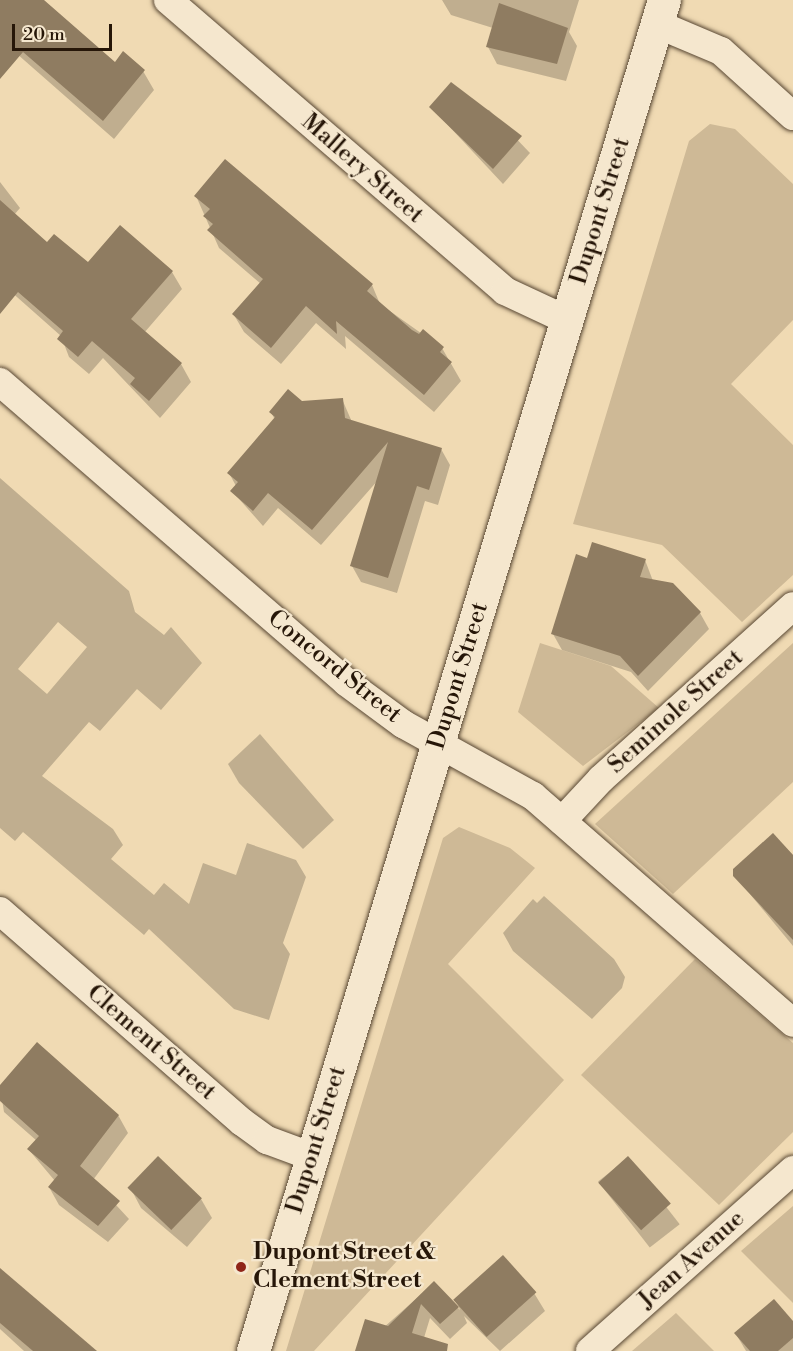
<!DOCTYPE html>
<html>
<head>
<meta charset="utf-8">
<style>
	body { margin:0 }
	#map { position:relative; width:793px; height:1351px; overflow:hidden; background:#f0dab3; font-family:"Libre Bodoni",serif }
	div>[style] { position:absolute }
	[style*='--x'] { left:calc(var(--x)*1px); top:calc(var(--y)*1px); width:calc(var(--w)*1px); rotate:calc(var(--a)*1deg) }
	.green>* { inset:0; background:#ceb996 }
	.shadow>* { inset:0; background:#0003; transform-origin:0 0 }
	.building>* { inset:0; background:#8f7c61; transform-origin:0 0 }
	.roads { filter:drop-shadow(0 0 2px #584733) drop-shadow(0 0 2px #584733) }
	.minor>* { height:28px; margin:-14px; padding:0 14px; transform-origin:14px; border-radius:14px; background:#f5e7ce }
	.tertiary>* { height:33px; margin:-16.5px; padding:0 16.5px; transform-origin:16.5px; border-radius:16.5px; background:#f5e7ce }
	.dots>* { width:16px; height:16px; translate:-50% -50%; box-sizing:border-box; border:3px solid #f5e7ce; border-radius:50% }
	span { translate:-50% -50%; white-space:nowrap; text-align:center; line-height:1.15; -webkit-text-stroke:4.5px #f5e7ce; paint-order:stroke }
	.street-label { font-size:24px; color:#261608 }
	.poi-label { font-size:24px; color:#261608; font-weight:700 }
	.left { translate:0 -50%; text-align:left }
	.scale { position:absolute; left:12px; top:24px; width:100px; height:27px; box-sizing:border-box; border:3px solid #261608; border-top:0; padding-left:8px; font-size:18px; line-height:21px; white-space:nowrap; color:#261608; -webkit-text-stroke:4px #f5e7ce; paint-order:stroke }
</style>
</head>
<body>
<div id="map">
	<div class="green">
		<div style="clip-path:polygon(710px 124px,735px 129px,793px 184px,793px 320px,731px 384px,793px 445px,793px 575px,742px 622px,662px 545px,573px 524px,689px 141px)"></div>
		<div style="clip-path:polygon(540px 643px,611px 666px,659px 708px,583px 766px,518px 712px)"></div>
		<div style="clip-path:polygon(793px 643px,793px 782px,673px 894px,595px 824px)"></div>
		<div style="clip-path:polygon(459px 827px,510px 848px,535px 868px,448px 964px,564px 1080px,314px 1351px,286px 1351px,443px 838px)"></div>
		<div style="clip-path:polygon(695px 959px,793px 1043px,793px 1132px,719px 1205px,581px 1075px)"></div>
		<div style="clip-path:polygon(793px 1206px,793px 1303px,741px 1251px)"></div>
		<div style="clip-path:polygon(676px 1313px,714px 1351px,632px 1351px)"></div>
	</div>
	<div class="shadow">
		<div style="clip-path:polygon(0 0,41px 0,115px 64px,143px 71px,154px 90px,114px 139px,0 39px)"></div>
		<div style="clip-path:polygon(442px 0,579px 0,569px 32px,577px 46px,566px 81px,497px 64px,488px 47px,493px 28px,451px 15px)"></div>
		<div style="clip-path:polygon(431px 107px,489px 110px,530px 153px,503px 184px)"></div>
		<div style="clip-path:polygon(0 182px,20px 208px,14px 215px,47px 244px,89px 264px,172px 272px,182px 289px,144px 333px,181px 364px,191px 382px,160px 418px,103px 358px,89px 374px,69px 357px,61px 336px,0 282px)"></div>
		<div style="clip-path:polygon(196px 196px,372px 285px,380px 304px,442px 348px,461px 381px,434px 412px,345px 336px,346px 349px,316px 323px,281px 364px,244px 332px,234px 315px,261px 284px,219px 248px)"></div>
		<div style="clip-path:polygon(342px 399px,352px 422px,441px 449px,450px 465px,438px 505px,425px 501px,397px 593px,361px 582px,352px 566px,379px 479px,321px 545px,278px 508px,263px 526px,232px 491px,236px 486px,229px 473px,275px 420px,271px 412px)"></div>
		<div style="clip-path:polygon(evenodd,0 478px,129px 591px,135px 612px,164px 635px,171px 627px,202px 663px,161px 710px,137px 689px,100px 731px,89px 722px,42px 776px,113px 829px,123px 845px,111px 859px,154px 895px,164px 883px,189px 904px,203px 863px,236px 875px,247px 843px,296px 860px,306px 877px,283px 943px,290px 954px,269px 1020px,234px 1009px,149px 929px,144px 935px,23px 832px,15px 841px,0 828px,0 478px,58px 622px,87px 647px,47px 694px,18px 669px,58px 622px)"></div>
		<div style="clip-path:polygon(645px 560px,653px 581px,700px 613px,709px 629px,648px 691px,631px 672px,562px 650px,553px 634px)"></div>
		<div style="clip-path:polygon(260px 734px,334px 820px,303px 849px,239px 783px,228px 764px)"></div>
		<div style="clip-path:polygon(773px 835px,793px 855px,793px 946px,735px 876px)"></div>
		<div style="clip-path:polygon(544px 896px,614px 959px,625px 977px,622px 988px,592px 1019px,513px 951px,503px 933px,533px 899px,537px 903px)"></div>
		<div style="clip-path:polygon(0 1087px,118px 1115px,128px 1133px,93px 1180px,129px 1219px,108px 1242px,59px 1205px,49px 1187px,55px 1181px,29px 1150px,37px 1141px,4px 1112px)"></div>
		<div style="clip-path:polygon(159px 1158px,201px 1199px,212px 1218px,187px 1247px,141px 1208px,131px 1189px)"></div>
		<div style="left:628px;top:1158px;width:84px;height:38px;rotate:52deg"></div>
		<div style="clip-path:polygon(0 1270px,94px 1351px,24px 1351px,0 1329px)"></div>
		<div style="clip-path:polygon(434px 1283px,460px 1310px,456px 1300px,534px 1293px,545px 1311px,500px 1351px,464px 1316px,467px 1323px,450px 1339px,430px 1318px,420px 1351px,357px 1351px)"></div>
		<div style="clip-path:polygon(793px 1324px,793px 1351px,746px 1351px,736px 1334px)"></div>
	</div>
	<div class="building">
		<div style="clip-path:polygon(0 0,44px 0,115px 62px,123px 51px,145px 70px,103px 121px,23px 52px,0 79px)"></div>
		<div style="clip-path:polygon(499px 3px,568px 28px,557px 64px,486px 47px)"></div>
		<div style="clip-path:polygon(451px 82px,522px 136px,493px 169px,429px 107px)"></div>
		<div style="clip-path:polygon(225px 159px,373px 284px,367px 291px,412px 330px,419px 334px,423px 329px,444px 347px,440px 352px,452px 362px,424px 395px,336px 321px,337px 334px,306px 306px,271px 348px,232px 314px,263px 279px,207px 230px,213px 224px,203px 216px,210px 209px,194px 196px)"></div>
		<div style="clip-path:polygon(0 200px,47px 242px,54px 234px,88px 262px,120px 225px,173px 271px,131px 319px,182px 363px,149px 401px,130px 384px,135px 378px,92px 341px,78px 357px,57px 339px,63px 331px,18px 292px,0 314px)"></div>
		<div style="clip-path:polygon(288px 389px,302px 401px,343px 398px,345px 418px,442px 448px,429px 490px,417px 486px,388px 578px,350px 566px,388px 442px,312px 530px,268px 493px,253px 511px,230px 491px,238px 482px,227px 473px,275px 417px,269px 412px)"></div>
		<div style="clip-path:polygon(592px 542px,646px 559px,640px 577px,673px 583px,701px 612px,638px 676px,620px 656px,551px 634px,576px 554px,587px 558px)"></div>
		<div style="clip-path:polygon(773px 833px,793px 855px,793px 940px,733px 876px,733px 869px)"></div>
		<div style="clip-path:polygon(37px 1042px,119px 1115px,80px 1166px,120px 1201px,98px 1226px,48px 1187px,58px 1175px,27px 1149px,39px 1136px,0 1101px,0 1085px)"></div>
		<div style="left:158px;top:1156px;width:61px;height:44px;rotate:44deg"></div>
		<div style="left:628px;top:1156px;width:64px;height:40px;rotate:48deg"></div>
		<div style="left:503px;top:1255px;width:50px;height:67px;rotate:48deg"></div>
		<div style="clip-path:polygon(0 1268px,97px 1351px,33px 1351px,0 1323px)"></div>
		<div style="clip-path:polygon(434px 1281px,459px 1307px,440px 1324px,421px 1304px,412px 1333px,448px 1344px,447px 1351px,355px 1351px,365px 1319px,388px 1326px)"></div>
		<div style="clip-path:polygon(774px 1299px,793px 1321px,793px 1338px,778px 1351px,750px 1351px,734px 1333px)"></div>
	</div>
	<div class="roads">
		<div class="minor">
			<div style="--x:168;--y:0;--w:445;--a:40.8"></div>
			<div style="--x:505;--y:291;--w:68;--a:25.1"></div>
			<div style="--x:657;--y:24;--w:69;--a:22.9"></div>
			<div style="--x:721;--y:51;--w:97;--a:42.1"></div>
			<div style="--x:0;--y:382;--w:458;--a:40.9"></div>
			<div style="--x:346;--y:682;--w:71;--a:36.4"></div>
			<div style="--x:403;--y:724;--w:149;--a:29"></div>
			<div style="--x:533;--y:796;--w:345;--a:41.1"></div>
			<div style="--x:562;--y:821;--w:57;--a:-47.1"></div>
			<div style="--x:601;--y:779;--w:258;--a:-42"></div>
			<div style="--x:0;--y:911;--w:321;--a:41.1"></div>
			<div style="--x:242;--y:1122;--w:31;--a:36"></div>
			<div style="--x:267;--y:1140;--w:49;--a:20.3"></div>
			<div style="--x:590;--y:1351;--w:272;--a:-41.7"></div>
		</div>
		<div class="tertiary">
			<div style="--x:253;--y:1351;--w:1412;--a:-73.08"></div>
		</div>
	</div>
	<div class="dots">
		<div style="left:241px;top:1267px;background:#8f2418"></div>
	</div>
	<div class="street-label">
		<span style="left:362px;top:169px;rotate:41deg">Mallery Street</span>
		<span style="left:601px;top:211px;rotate:-73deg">Dupont Street</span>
		<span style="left:334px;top:667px;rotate:39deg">Concord Street</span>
		<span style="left:459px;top:676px;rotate:-73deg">Dupont Street</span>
		<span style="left:676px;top:712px;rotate:-42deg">Seminole Street</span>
		<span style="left:151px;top:1043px;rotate:41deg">Clement Street</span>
		<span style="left:317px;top:1140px;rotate:-73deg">Dupont Street</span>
		<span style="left:692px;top:1260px;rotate:-42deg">Jean Avenue</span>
	</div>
	<div class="poi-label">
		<span class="left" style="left:253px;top:1267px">Dupont Street &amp;<br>Clement Street</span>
	</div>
	<div class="scale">20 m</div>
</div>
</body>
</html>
